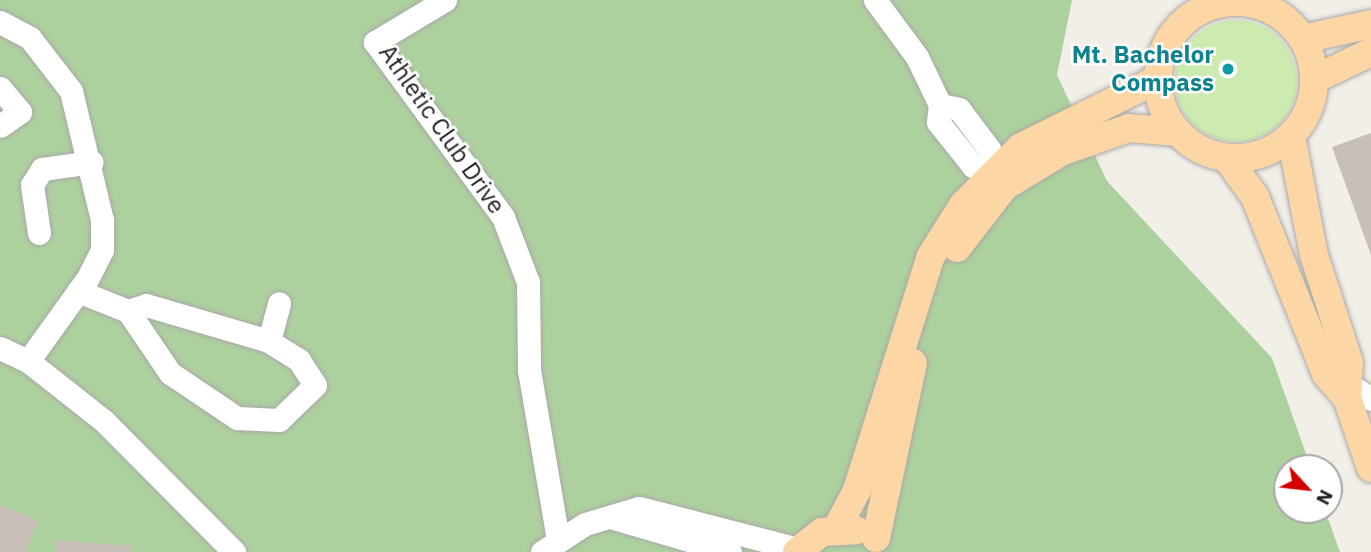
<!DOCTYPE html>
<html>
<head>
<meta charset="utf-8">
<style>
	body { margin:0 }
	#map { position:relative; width:1371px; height:552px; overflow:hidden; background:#f2efe9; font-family:"IBM Plex Sans",sans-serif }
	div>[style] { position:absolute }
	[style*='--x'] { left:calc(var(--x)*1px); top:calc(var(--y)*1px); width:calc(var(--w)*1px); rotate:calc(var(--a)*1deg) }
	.grass>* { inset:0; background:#cdebb0 }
	.round { border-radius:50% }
	.forest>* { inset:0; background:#add19e }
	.building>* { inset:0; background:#c7bfb8 }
	.roads { filter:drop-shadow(0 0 2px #a9a9a9) drop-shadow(0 0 2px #a9a9a9) }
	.minor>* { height:23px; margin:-11.5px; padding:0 11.5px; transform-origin:11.5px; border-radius:11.5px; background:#fff }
	.major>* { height:28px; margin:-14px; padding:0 14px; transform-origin:14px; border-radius:14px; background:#fcd6a4 }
	.major>.ring { margin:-14px; padding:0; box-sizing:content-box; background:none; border:28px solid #fcd6a4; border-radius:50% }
	.dots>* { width:19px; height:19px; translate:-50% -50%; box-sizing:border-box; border:4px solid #fff; border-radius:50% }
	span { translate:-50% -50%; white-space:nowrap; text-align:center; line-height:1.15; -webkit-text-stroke:5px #fff; paint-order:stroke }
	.culture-label { font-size:24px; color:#0d838f; font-weight:700 }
	.right { translate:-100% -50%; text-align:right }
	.street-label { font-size:24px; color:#222 }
	.north { position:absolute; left:1273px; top:454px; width:70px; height:70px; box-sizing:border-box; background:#fff; border:2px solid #a7a7a7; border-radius:50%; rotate:117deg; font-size:19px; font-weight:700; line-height:28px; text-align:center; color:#222 }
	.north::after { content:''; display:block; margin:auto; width:24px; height:32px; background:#d40000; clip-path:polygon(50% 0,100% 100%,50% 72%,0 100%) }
</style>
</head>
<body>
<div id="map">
	<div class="grass">
		<div class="round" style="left:1175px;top:20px;width:122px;height:122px"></div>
	</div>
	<div class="forest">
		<div style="clip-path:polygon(0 0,1072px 0,1057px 75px,1107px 181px,1272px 358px,1311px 468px,1287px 468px,1287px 510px,1325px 510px,1340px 552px,0 552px)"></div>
	</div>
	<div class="building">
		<div style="clip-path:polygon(1371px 133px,1371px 255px,1332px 147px)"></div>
		<div style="clip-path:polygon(0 506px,38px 520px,26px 552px,0 552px)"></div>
		<div style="clip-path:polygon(56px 540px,131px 546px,131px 552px,55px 552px)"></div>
	</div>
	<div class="roads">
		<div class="minor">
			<div style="--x:445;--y:0;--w:82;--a:149"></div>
			<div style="--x:375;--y:42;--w:217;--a:53.8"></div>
			<div style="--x:503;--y:217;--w:70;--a:69"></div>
			<div style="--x:528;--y:282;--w:88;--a:89.3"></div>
			<div style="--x:529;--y:370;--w:171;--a:80.3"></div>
			<div style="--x:875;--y:0;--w:71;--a:53.6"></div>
			<div style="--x:917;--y:57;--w:53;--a:64.4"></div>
			<div style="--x:940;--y:105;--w:17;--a:97"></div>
			<div style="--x:938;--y:122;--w:56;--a:51.5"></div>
			<div style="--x:973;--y:166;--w:22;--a:8"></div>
			<div style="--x:995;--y:169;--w:21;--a:-107"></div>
			<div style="--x:989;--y:149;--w:50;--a:-126.9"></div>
			<div style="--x:959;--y:109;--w:19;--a:-168"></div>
			<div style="--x:0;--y:22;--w:34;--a:28"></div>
			<div style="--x:30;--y:38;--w:67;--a:52.3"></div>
			<div style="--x:71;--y:91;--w:133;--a:76.5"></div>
			<div style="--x:102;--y:220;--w:30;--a:90"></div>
			<div style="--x:102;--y:250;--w:33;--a:117"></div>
			<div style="--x:87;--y:279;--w:101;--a:125.7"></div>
			<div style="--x:0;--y:88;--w:31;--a:50"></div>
			<div style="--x:20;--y:112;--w:24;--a:145"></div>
			<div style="--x:39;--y:233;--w:49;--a:-98.3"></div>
			<div style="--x:32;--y:185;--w:19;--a:-58"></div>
			<div style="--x:42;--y:169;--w:50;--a:-8"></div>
			<div style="--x:78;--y:291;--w:54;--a:21.8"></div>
			<div style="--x:128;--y:311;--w:75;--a:55.9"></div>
			<div style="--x:170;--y:373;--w:81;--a:33.9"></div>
			<div style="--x:237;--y:418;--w:42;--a:2.7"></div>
			<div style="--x:279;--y:420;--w:50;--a:-44.2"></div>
			<div style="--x:315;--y:385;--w:30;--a:-123"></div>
			<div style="--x:299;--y:360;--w:36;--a:-148"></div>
			<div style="--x:128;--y:311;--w:19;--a:-18"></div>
			<div style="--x:146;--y:305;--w:128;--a:16.3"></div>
			<div style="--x:269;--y:341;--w:39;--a:-75"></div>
			<div style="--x:0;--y:348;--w:31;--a:25"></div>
			<div style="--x:28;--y:361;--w:97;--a:38.3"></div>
			<div style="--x:104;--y:421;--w:185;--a:45.2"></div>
			<div style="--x:1348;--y:384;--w:27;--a:33"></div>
			<div style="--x:610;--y:517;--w:125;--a:16.3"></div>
			<div style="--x:542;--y:552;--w:51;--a:-33.1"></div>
			<div style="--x:585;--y:524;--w:56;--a:-16.5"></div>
			<div style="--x:639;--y:508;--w:165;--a:14.4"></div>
		</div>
		<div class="major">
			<div class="ring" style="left:1158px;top:2px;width:128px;height:128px"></div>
			<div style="--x:1303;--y:39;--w:70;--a:-12.4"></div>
			<div style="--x:1315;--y:79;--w:62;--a:-25.7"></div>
			<div style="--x:1291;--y:136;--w:121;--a:79.1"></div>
			<div style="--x:1314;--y:255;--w:114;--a:72"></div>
			<div style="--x:1349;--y:363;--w:35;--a:93"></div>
			<div style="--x:1227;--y:158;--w:48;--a:54.3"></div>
			<div style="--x:1255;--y:197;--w:191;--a:68.1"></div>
			<div style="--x:1326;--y:374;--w:32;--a:49"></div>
			<div style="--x:1347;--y:398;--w:74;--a:71.1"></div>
			<div style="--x:957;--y:248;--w:78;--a:-52.3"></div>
			<div style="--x:1005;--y:186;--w:68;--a:-31.1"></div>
			<div style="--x:1063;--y:151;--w:70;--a:-19.2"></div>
			<div style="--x:1129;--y:128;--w:49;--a:4.7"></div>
			<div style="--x:837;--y:528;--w:43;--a:-62.2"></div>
			<div style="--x:857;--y:490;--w:245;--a:-72.5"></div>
			<div style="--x:931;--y:256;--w:60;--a:-57.9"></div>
			<div style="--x:963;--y:205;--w:82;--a:-45"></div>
			<div style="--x:1021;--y:147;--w:153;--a:-26.4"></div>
			<div style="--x:876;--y:538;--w:179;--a:-78.1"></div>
			<div style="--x:797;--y:552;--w:32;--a:-39"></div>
			<div style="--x:822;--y:532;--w:34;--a:-3"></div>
		</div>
	</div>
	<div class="dots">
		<div style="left:1228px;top:69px;background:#0f9aa8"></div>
	</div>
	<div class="culture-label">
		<span class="right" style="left:1214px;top:69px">Mt. Bachelor<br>Compass</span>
	</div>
	<div class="street-label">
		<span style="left:442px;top:129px;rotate:55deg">Athletic Club Drive</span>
	</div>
	<div class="north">N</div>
</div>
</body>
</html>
